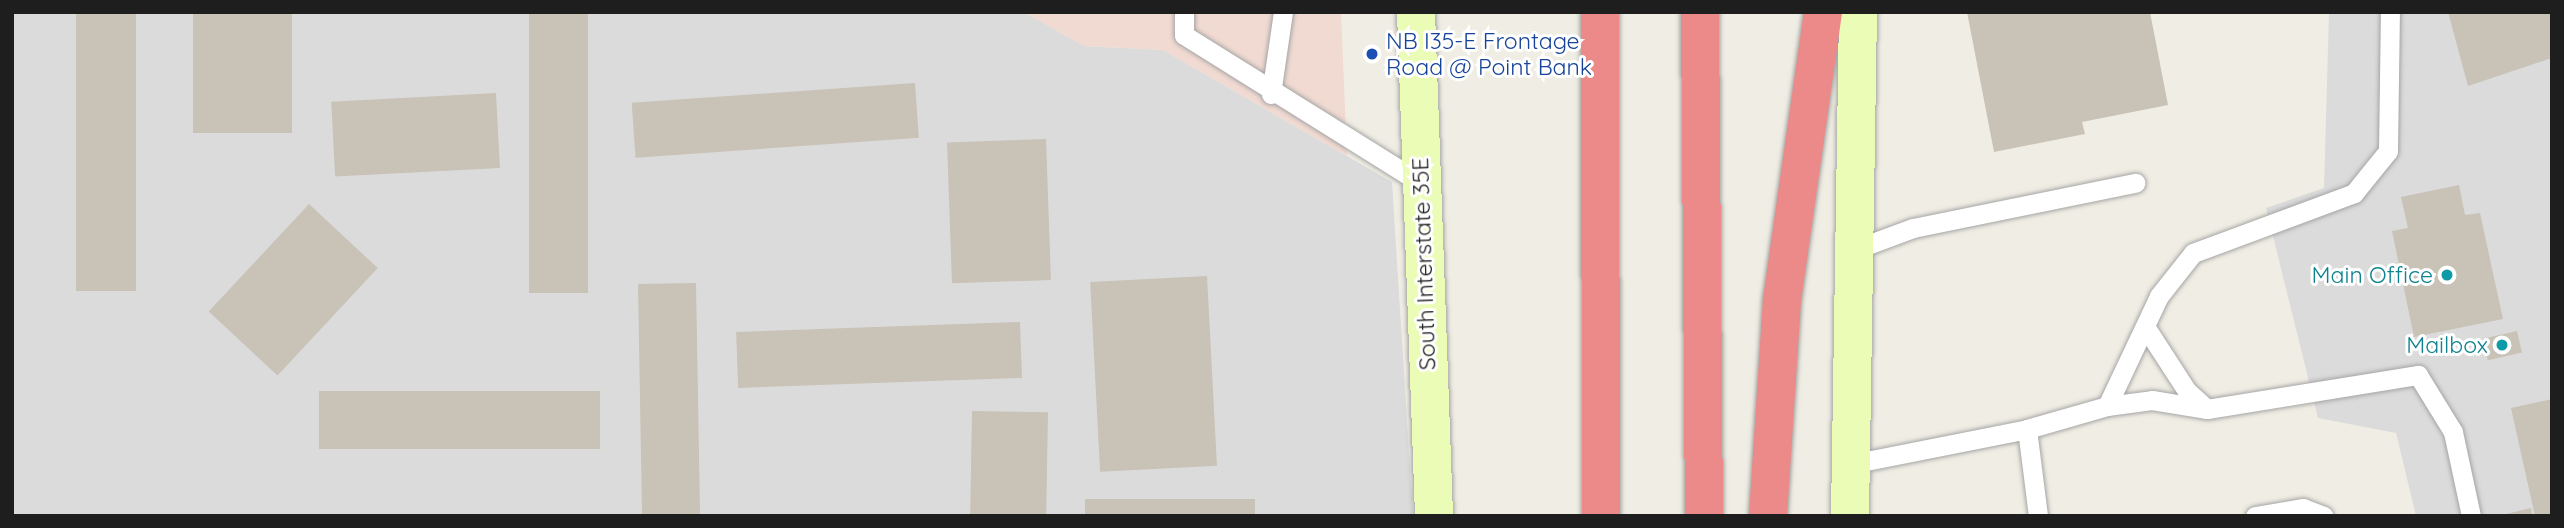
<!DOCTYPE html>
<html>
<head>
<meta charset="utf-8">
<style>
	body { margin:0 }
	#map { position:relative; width:2564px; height:528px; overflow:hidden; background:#f0eee4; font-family:Quicksand,sans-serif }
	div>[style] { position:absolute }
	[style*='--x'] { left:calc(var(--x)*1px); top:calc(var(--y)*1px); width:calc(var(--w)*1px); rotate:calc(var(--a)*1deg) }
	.residential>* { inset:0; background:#dcdbdb }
	.commercial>* { inset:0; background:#f1dad2 }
	.building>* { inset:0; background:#c8c2b7; transform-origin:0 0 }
	.roads { filter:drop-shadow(0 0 2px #a5a5a5) drop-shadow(0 0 2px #a5a5a5) }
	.service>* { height:19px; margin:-9.5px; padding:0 9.5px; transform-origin:9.5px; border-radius:9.5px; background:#fff }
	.secondary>* { height:38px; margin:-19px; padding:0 19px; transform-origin:19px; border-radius:19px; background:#eafcb5 }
	.motorway>* { height:38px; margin:-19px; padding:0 19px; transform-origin:19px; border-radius:19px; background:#eb8a88 }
	.dots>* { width:19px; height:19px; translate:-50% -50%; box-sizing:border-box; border:4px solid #fff; border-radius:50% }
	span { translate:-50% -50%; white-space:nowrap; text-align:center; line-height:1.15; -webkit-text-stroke:6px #fff; paint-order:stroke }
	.transit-label { font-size:23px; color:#164399 }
	.left { translate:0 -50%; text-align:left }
	.street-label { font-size:23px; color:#1e1e1e }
	.culture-label { font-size:23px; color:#0d838f }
	.right { translate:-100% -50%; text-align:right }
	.frame { position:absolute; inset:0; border:14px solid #1e1e1e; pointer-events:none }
</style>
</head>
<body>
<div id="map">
	<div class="residential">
		<div style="clip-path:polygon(12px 12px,1024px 12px,1084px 46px,1163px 50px,1392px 182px,1413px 516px,12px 516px)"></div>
		<div style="clip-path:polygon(2329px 12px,2552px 12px,2552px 516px,2416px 516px,2396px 433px,2318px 418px,2266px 208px,2324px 188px)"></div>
	</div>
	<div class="commercial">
		<div style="clip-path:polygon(1024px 12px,1341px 12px,1347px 156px,1163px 50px,1084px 46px)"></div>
	</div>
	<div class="building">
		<div style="left:76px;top:12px;width:60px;height:279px"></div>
		<div style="left:193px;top:12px;width:99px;height:121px"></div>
		<div style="left:529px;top:12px;width:59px;height:281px"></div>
		<div style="clip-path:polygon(1967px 12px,2150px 12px,2168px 105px,2082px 122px,2085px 134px,1994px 152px)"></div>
		<div style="clip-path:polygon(2448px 12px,2552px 12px,2552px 58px,2468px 86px)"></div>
		<div style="left:915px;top:83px;width:55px;height:284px;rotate:86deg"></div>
		<div style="left:496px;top:93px;width:75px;height:165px;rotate:87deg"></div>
		<div style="left:1046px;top:139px;width:141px;height:99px;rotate:88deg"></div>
		<div style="clip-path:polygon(2459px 185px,2465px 215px,2480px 213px,2503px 319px,2414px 337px,2392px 231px,2408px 228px,2401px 197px)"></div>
		<div style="left:309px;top:204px;width:94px;height:147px;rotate:43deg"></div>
		<div style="left:1207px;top:276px;width:190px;height:117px;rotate:87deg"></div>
		<div style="left:696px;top:283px;width:233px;height:58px;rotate:89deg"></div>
		<div style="left:1020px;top:322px;width:56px;height:284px;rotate:88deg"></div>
		<div style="left:2517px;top:331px;width:22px;height:35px;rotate:77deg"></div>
		<div style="left:319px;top:391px;width:281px;height:58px"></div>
		<div style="clip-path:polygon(2552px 399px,2552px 516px,2535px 516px,2511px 408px)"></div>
		<div style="left:972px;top:411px;width:76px;height:105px;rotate:1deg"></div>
		<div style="left:1255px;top:499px;width:17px;height:170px;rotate:90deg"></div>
		<div style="clip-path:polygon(2531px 508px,2532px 516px,2502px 516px,2502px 515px)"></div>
	</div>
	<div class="roads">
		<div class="service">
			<div style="--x:1184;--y:12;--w:23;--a:90"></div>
			<div style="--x:1184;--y:35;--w:281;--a:32"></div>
			<div style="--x:1271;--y:94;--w:83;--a:-81.7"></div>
			<div style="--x:1851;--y:251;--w:66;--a:-20.4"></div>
			<div style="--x:1913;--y:228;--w:227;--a:-11.5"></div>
			<div style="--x:2148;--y:331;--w:72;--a:57"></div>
			<div style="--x:2187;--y:391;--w:27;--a:42"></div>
			<div style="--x:2107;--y:406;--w:122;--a:-64.7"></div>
			<div style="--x:2159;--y:296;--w:55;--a:-51.7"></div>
			<div style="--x:2193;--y:253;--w:172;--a:-20.4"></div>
			<div style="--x:2354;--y:193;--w:54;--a:-51"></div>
			<div style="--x:2388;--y:151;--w:139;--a:-89.2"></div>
			<div style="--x:2027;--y:429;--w:88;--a:82.8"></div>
			<div style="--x:1851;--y:464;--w:179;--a:-11.2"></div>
			<div style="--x:2027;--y:429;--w:83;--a:-16"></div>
			<div style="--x:2107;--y:406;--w:45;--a:-7.6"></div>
			<div style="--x:2152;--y:400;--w:56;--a:9.3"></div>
			<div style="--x:2207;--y:409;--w:214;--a:-9.2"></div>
			<div style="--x:2418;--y:375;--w:67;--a:58.4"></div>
			<div style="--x:2453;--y:432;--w:86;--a:77.9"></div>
			<div style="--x:2255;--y:516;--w:49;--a:-9.5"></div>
			<div style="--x:2303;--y:508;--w:22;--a:21"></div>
		</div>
		<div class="secondary">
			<div style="--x:1416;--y:12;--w:504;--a:87.95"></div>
			<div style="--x:1850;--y:516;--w:504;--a:-89.09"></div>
		</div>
		<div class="motorway">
			<div style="--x:1600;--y:12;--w:504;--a:89.89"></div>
			<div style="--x:1700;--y:12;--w:504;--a:89.55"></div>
			<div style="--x:1768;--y:516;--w:216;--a:-86.3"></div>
			<div style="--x:1782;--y:300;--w:291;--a:-81.9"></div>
		</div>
	</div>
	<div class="dots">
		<div style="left:1372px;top:54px;background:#1a4fb4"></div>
		<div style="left:2447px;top:275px;background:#0f9aa8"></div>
		<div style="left:2502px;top:345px;background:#0f9aa8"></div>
	</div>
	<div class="transit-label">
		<span class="left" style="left:1386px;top:54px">NB I35-E Frontage<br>Road @ Point Bank</span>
	</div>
	<div class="street-label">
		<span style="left:1424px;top:264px;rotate:-92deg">South Interstate 35E</span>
	</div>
	<div class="culture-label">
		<span class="right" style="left:2433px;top:275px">Main Office</span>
		<span class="right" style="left:2488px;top:345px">Mailbox</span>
	</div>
	<div class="frame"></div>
</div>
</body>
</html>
